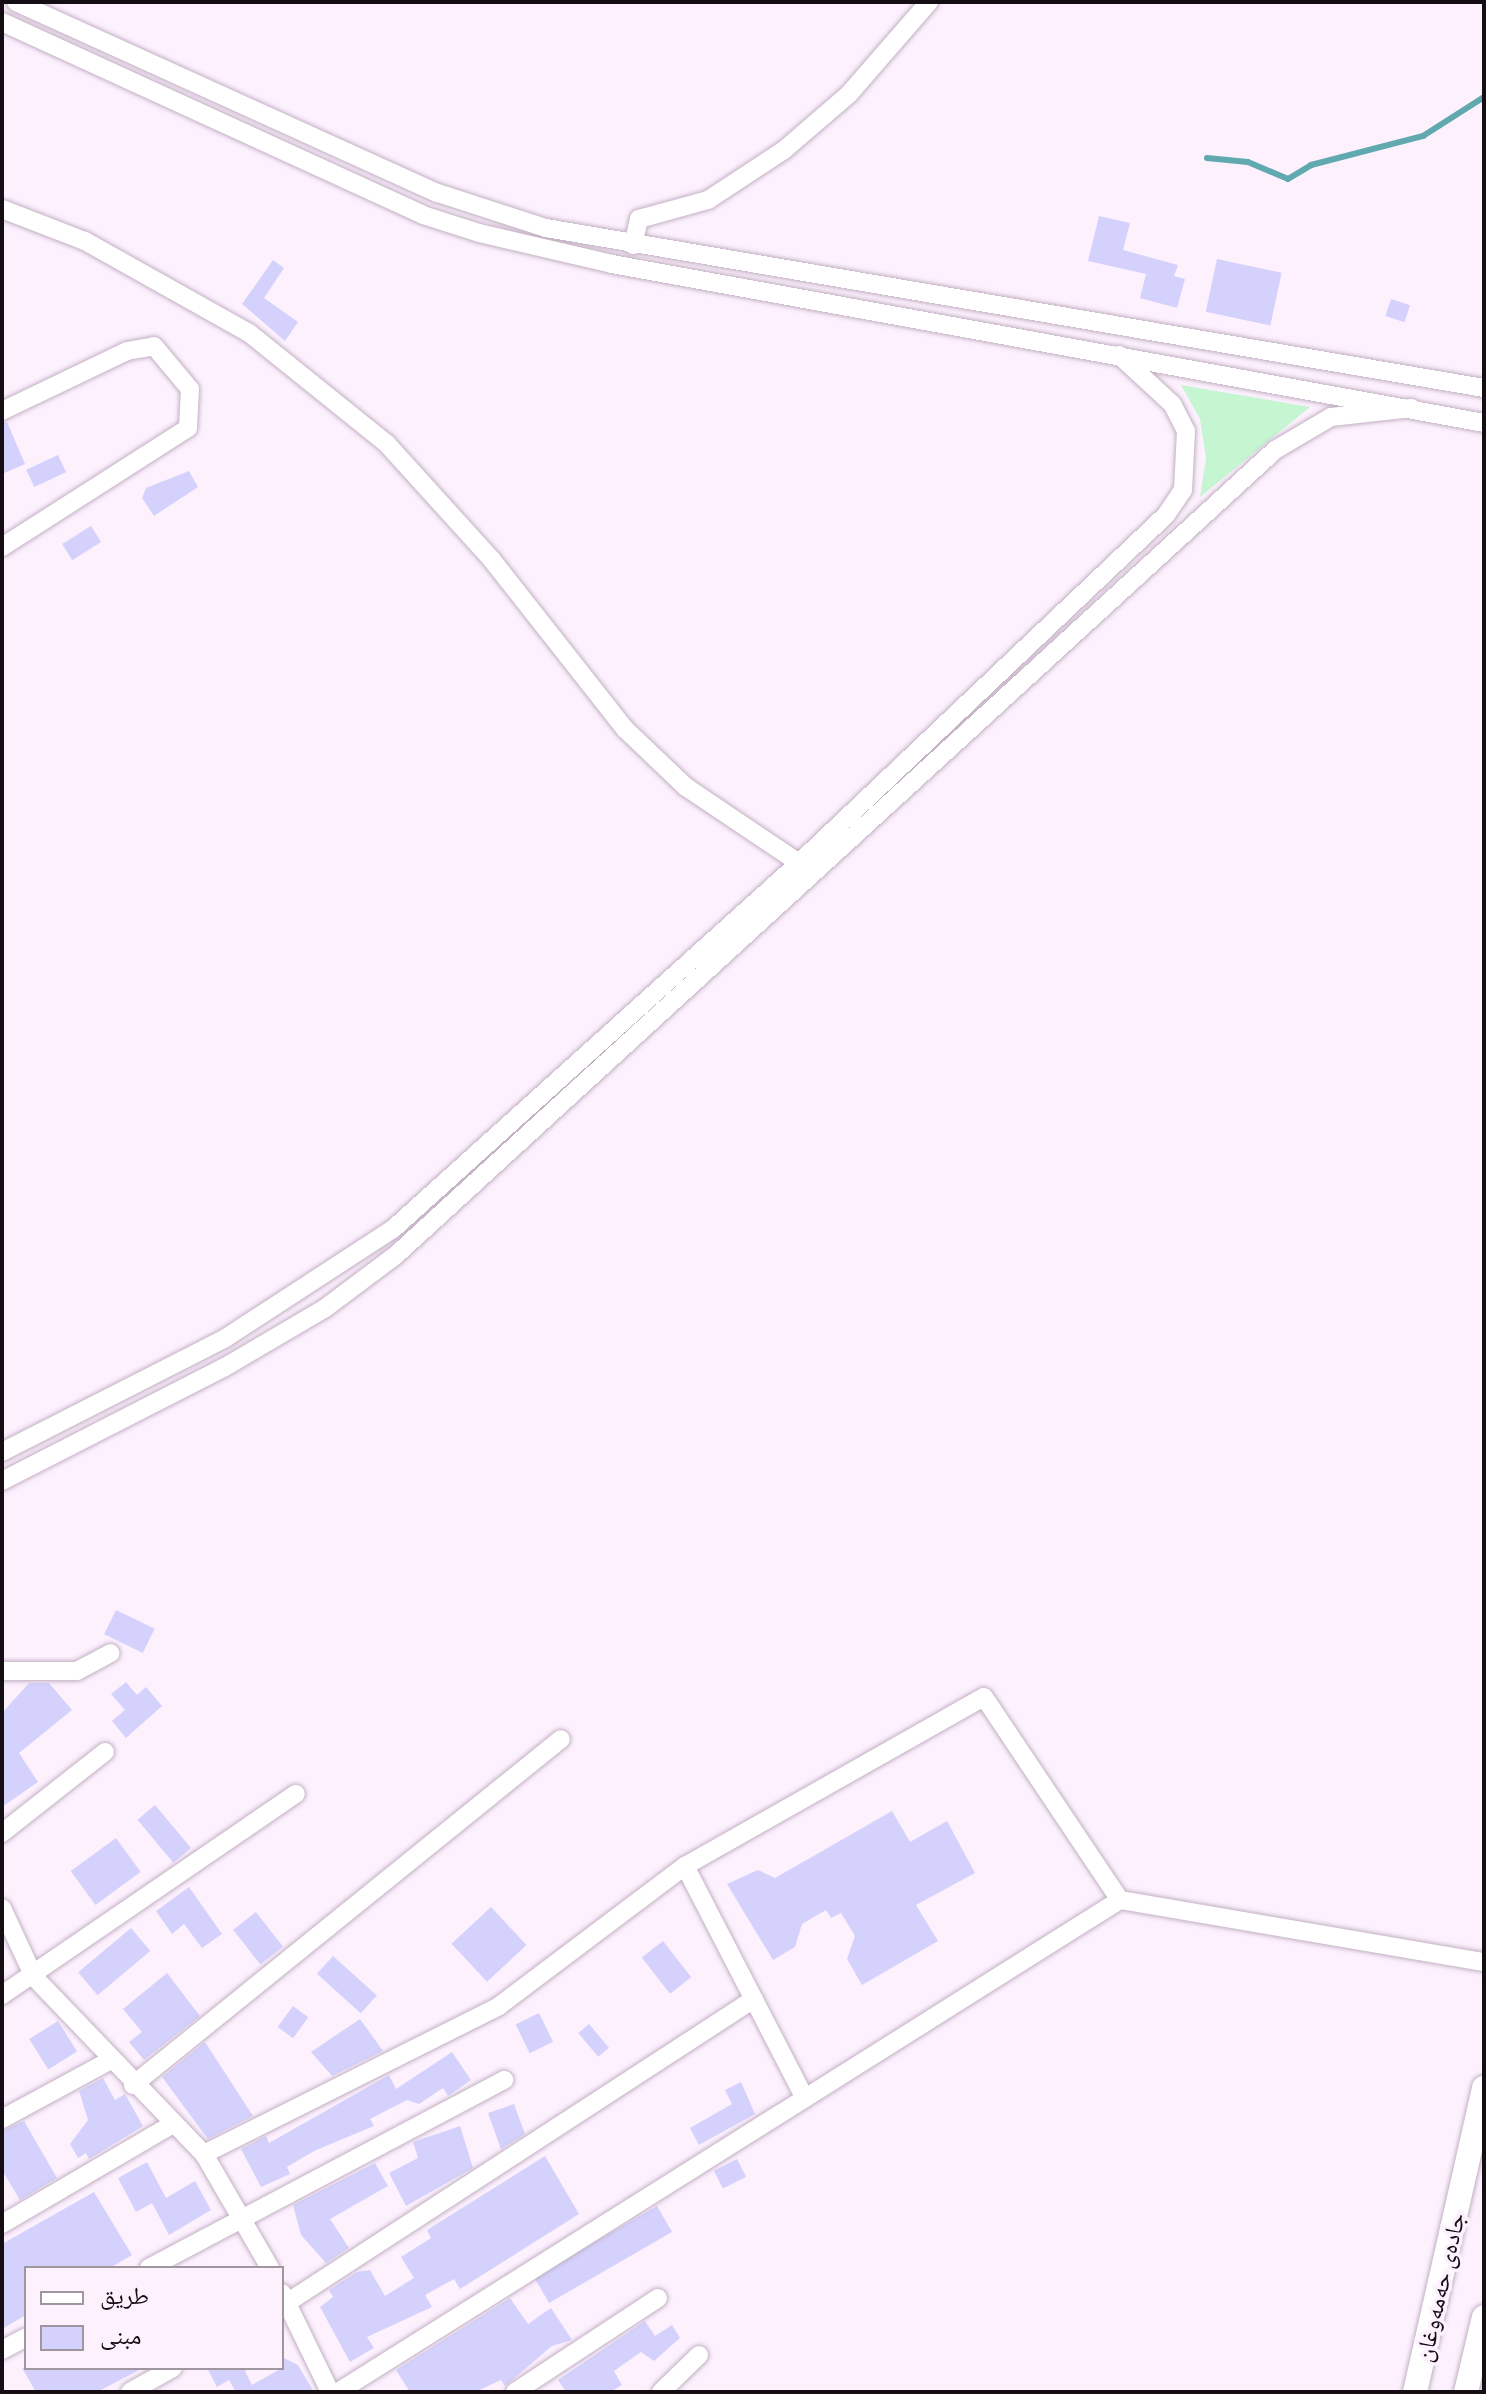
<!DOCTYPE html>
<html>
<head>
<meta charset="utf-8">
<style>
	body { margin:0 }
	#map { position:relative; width:1486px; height:2394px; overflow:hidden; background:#fdf1fe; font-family:Manrope,"Noto Naskh Arabic",sans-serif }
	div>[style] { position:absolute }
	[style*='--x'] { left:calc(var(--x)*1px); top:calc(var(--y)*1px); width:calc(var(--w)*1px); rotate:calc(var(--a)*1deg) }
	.green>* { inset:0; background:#c5f6d1 }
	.stream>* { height:6px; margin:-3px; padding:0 3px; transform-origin:3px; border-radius:3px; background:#60a9af }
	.building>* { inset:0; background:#d4d2fd; transform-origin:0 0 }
	.roads { filter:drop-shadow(0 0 2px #c2b0c3) drop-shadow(0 0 2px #c2b0c3) }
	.minor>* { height:18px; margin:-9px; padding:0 9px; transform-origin:9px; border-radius:9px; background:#fff }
	.major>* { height:24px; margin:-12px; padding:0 12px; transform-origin:12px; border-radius:12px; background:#fff }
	span { translate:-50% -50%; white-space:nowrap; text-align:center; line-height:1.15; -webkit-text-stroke:7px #fdf1fe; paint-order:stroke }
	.street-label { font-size:24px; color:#140e14 }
	.frame { position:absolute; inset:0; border:4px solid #140e14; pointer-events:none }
	.legend { position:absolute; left:24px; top:2266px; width:260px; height:104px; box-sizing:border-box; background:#fdf1fe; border:2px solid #a096a0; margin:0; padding:10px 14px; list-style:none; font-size:24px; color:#140e14 }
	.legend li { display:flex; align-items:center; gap:16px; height:40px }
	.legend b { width:40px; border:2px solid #a096a0 }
</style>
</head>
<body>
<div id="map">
	<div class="green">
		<div style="clip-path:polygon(1181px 385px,1310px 407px,1200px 497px,1206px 458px,1200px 419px)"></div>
	</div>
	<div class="stream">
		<div style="--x:1207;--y:158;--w:41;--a:5.6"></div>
		<div style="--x:1248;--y:162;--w:43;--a:23"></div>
		<div style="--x:1288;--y:179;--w:27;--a:-31"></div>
		<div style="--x:1311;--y:165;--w:116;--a:-14.5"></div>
		<div style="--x:1423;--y:136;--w:72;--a:-32.6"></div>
	</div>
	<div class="building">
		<div style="clip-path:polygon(1099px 216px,1130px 223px,1123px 250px,1178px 265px,1174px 276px,1185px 279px,1177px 308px,1140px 298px,1146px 274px,1088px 261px)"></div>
		<div style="left:1217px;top:259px;width:66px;height:54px;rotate:12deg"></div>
		<div style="clip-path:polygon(273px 260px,284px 268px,264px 298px,298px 322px,285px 341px,242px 304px)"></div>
		<div style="left:1391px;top:299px;width:20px;height:18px;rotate:18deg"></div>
		<div style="clip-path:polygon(7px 422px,25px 464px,2px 474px,2px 423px)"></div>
		<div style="left:58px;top:455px;width:19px;height:35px;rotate:65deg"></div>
		<div style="clip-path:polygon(189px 471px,198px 487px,154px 516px,142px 498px,146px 488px)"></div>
		<div style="left:91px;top:526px;width:19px;height:34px;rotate:58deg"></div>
		<div style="left:116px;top:1610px;width:43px;height:27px;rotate:26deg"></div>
		<div style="clip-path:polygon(126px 1682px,137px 1695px,146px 1687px,162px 1706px,126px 1738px,112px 1721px,125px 1710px,111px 1694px)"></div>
		<div style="clip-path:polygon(29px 1683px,49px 1683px,72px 1710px,19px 1753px,38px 1782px,2px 1807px,2px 1713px)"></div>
		<div style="left:155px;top:1805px;width:56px;height:23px;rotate:50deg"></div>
		<div style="clip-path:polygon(892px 1811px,910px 1842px,947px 1821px,975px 1873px,916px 1905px,938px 1941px,862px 1985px,847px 1959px,855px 1936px,841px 1913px,831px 1918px,826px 1910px,802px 1924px,795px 1947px,773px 1960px,727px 1884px,758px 1870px,775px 1878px)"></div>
		<div style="left:116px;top:1838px;width:42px;height:56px;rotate:54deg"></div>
		<div style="clip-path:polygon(189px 1887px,222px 1934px,202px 1948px,184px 1924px,172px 1934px,156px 1911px)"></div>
		<div style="left:491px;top:1907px;width:52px;height:54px;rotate:47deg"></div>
		<div style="left:256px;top:1912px;width:44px;height:29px;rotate:52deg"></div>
		<div style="left:131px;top:1928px;width:30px;height:69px;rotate:50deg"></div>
		<div style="left:663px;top:1941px;width:46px;height:27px;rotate:52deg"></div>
		<div style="left:333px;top:1956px;width:59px;height:24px;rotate:42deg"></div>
		<div style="clip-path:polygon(167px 1973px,200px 2016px,144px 2060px,129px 2042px,142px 2032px,123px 2009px)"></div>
		<div style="left:293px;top:2006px;width:19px;height:26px;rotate:36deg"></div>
		<div style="left:539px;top:2013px;width:32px;height:26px;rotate:64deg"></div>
		<div style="clip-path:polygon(360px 2019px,383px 2051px,332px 2076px,311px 2052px)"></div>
		<div style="left:58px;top:2021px;width:36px;height:34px;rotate:58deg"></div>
		<div style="left:589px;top:2024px;width:31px;height:14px;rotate:50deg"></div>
		<div style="clip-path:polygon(205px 2042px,253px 2116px,208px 2139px,162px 2077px)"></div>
		<div style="clip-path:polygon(452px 2052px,471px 2080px,448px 2096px,443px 2088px,419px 2104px,407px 2100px,370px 2119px,374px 2126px,314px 2151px,287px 2167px,290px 2174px,261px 2187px,241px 2149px,266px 2136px,269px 2143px,389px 2075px,396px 2089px)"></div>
		<div style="clip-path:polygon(103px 2078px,115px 2100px,125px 2094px,143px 2126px,89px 2159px,86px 2153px,78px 2158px,70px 2144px,88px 2120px,79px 2091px)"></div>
		<div style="clip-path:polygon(741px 2082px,755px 2114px,699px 2145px,690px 2128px,732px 2104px,725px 2090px)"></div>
		<div style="clip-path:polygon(514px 2104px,525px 2134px,501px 2149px,488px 2113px)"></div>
		<div style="clip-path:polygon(24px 2121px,57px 2178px,20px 2200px,2px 2170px,2px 2131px)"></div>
		<div style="clip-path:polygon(460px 2126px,473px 2168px,406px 2206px,389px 2173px,418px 2158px,413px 2142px)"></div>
		<div style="clip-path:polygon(545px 2156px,579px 2214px,460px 2289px,454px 2279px,425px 2295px,432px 2307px,367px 2337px,374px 2348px,350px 2362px,320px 2307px,333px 2297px,329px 2290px,357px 2272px,370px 2270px,385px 2296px,414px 2278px,401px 2257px,431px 2238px,427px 2230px)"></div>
		<div style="left:737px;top:2159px;width:20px;height:26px;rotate:63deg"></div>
		<div style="clip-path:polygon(147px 2162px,166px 2198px,195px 2181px,211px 2210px,169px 2235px,152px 2203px,136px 2212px,118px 2178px)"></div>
		<div style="clip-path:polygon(375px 2163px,388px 2186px,330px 2219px,349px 2248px,326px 2263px,301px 2235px,293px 2205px)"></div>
		<div style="clip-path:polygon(94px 2192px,132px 2255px,110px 2268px,26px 2268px,26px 2315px,2px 2329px,2px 2244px)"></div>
		<div style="left:657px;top:2206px;width:30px;height:142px;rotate:60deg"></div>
		<div style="clip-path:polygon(510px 2298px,528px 2324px,551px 2308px,572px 2340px,552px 2346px,505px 2386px,501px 2380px,475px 2392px,410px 2392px,396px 2370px)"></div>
		<div style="clip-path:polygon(645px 2321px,655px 2336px,672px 2325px,680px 2338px,654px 2361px,641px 2352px,614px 2371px,622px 2385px,610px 2392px,566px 2392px,558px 2380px)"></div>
		<div style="clip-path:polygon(282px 2357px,298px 2365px,314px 2392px,236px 2392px,229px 2380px,217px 2387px,207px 2368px,251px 2368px,245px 2371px,252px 2385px,282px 2368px)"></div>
		<div style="clip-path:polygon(22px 2368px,143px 2368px,97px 2392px,36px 2392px)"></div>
	</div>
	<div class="roads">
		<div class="minor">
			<div style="--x:16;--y:2;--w:463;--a:24.4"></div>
			<div style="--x:438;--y:193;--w:114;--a:18"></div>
			<div style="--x:546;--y:228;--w:952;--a:9.68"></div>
			<div style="--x:2;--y:22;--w:463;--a:24.6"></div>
			<div style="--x:423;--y:215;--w:59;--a:17.8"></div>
			<div style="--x:479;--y:233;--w:137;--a:13.1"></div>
			<div style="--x:612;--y:264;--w:886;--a:10.33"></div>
			<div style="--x:2;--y:209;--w:89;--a:21.1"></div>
			<div style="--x:85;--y:241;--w:188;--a:29.3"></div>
			<div style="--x:249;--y:333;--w:177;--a:38.8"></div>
			<div style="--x:387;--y:444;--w:156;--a:47.8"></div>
			<div style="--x:492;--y:560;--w:215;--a:51.8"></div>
			<div style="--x:625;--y:729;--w:84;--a:43.6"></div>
			<div style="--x:686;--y:787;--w:136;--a:33.9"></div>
			<div style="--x:633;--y:245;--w:27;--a:-77"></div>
			<div style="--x:639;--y:219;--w:72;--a:-15.4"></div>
			<div style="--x:708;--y:200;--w:91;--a:-33.3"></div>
			<div style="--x:784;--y:150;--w:86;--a:-40.7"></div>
			<div style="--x:849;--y:94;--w:122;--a:-49"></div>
			<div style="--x:2;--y:411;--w:139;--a:-25.6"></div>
			<div style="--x:127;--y:351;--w:27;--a:-10"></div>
			<div style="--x:154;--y:346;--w:56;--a:50.1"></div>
			<div style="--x:190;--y:389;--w:39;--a:93"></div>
			<div style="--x:188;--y:428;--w:221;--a:147.4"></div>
			<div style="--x:2;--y:1452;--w:249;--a:-27"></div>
			<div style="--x:224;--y:1339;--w:202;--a:-33.1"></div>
			<div style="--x:393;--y:1229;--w:547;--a:-42.03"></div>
			<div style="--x:799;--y:863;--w:506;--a:-43.48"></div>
			<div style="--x:1166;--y:515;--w:30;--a:-56"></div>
			<div style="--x:1183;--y:490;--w:59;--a:-87.1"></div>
			<div style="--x:1186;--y:431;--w:30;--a:-117"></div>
			<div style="--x:1172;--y:404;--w:72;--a:-137.2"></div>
			<div style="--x:2;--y:1481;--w:250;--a:-27.1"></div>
			<div style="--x:225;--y:1367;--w:115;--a:-30.4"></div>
			<div style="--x:324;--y:1309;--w:90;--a:-36.9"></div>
			<div style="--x:396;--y:1255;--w:1192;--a:-42.48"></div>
			<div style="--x:1275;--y:450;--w:65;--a:-30.5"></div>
			<div style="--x:1331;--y:417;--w:81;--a:-6.4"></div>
			<div style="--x:2;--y:1671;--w:75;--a:0"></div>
			<div style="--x:77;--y:1671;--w:38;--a:-28"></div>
			<div style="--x:2;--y:1833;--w:131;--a:-38.2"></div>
			<div style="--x:685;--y:1866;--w:261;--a:62.7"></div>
			<div style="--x:2;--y:1908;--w:76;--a:65.1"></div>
			<div style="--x:34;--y:1977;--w:245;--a:46.2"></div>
			<div style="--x:204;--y:2154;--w:132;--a:59.9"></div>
			<div style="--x:2;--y:1995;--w:356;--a:-34.4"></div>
			<div style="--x:133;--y:2085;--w:550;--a:-38.95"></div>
			<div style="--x:2;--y:2119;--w:122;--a:-28.5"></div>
			<div style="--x:204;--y:2154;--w:330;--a:-26.6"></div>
			<div style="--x:499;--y:2006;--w:233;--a:-37"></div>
			<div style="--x:685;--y:1866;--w:343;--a:-29.5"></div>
			<div style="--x:984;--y:1697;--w:244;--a:56.2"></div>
			<div style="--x:2;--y:2224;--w:198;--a:-30.3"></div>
			<div style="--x:149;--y:2268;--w:402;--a:-27.9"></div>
			<div style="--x:282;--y:2293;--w:110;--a:64.1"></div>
			<div style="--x:282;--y:2306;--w:563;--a:-33.04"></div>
			<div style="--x:2;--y:2350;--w:27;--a:-28"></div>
			<div style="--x:130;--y:2392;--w:49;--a:-29.2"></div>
			<div style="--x:338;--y:2392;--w:924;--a:-32.18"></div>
			<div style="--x:1120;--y:1900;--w:369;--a:9.7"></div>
			<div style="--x:515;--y:2392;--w:171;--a:-33.3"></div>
			<div style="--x:661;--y:2392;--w:53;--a:-44.2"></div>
		</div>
		<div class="major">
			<div style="--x:1415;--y:2392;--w:312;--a:-77.2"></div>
			<div style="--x:1466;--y:2392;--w:77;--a:-76.5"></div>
		</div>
	</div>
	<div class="street-label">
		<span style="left:1439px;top:2287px;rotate:-77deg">جادەی حەمەوغان</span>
	</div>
	<div class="frame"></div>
	<ul class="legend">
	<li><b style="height:10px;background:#fff"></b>طريق</li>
	<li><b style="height:22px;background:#d4d2fd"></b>مبنى</li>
	</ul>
</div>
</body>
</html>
